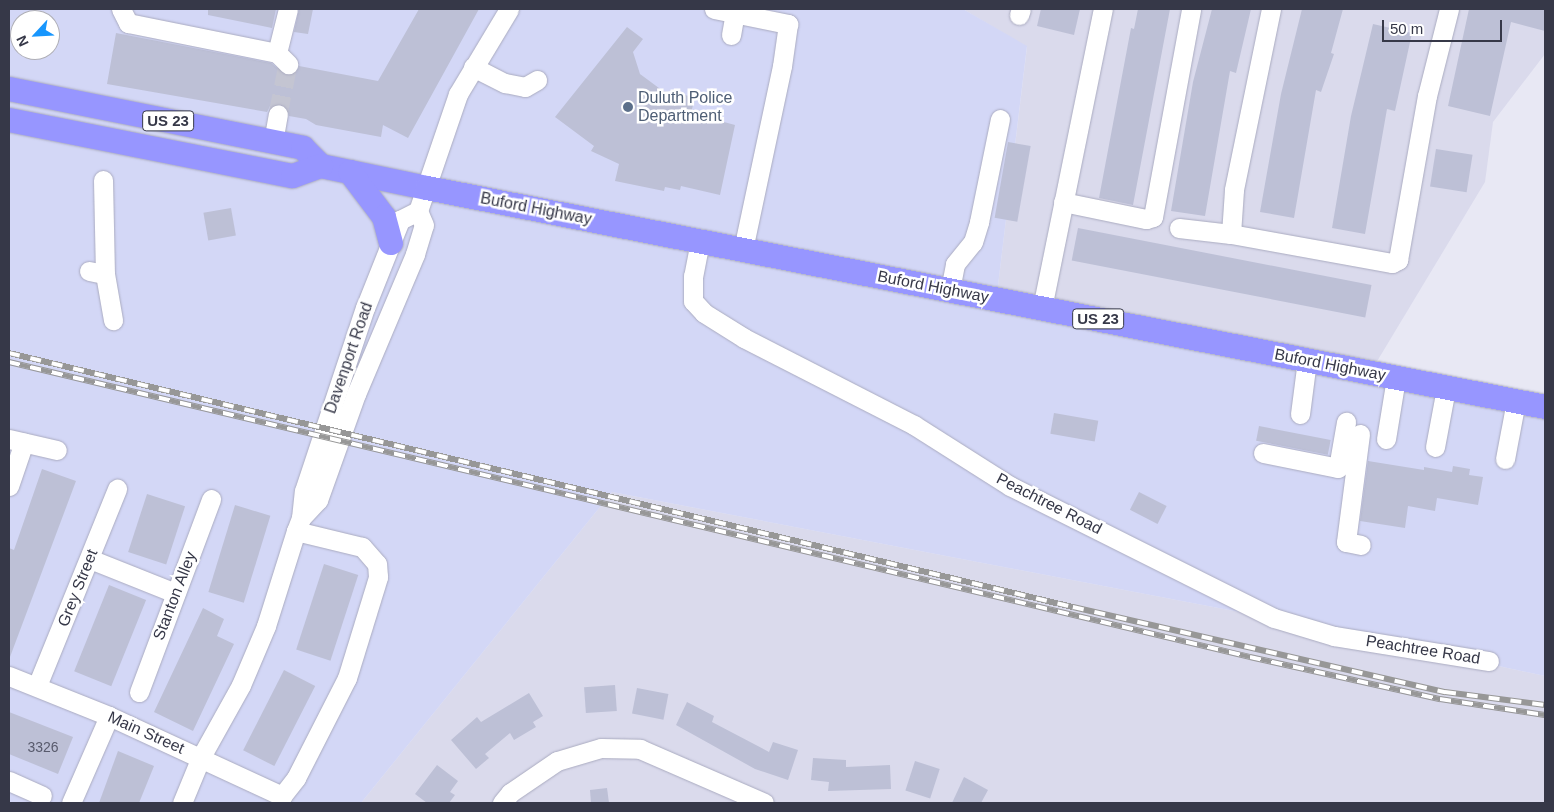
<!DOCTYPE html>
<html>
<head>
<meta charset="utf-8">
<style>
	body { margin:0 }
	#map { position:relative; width:1554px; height:812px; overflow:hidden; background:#e8e8f4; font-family:Arial,sans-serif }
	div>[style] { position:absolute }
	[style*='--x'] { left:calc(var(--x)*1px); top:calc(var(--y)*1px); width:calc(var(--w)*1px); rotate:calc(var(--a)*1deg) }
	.residential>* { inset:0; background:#dadaec }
	.commercial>* { inset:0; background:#d3d7f6 }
	.building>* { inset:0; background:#bdc0d6; transform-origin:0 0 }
	.minor-tunnel>* { height:19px; margin-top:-9.5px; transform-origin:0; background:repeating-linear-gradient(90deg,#c4c5d2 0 19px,transparent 0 28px) }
	.roads { filter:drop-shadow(0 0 1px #aaabc0) drop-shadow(0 0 1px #aaabc0) }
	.minor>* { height:19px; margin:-9.5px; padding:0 9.5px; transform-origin:9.5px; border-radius:9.5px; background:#fff }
	.major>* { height:24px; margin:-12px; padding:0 12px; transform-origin:12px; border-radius:12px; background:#9796ff }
	.rail>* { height:5.5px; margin-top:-2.75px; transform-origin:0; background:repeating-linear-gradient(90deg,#fff 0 11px,#979797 0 22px); box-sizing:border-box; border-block:1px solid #979797 }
	.dots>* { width:14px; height:14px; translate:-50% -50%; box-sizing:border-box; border:2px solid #fff; border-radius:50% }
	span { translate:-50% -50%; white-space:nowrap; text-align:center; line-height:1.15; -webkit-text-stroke:5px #fff; paint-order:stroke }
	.number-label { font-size:14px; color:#585a6c }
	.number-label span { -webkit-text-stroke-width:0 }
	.shield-label span { padding:1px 4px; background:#fff; border:1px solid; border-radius:4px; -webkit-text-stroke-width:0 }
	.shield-label { font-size:15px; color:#363848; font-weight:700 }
	.service-label { font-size:16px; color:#4e5e75 }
	.left { translate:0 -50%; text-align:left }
	.street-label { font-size:16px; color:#363848 }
	.frame { position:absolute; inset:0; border:10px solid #363848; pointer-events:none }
	.north { position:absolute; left:10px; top:10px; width:50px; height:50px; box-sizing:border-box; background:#fff; border:1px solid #afafb6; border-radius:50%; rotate:245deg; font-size:14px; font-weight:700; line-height:20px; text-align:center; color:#363848 }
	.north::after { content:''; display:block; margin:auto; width:18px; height:22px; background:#1796fd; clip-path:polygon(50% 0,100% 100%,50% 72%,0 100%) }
	.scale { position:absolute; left:1382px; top:20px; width:120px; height:22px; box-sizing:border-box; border:2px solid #363848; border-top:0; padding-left:6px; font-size:15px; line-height:18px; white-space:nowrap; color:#363848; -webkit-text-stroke:4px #fff; paint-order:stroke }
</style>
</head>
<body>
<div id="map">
	<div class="residential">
		<div style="clip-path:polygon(963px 9px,1545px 9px,1545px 54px,1493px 122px,1485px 182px,1373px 368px,996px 302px,1027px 47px)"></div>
		<div style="clip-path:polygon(612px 492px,1333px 630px,1545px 676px,1545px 803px,361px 803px)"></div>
	</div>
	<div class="commercial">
		<div style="clip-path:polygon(evenodd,9px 9px,963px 9px,1027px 46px,996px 302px,1545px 403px,1545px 676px,1333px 630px,612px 492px,361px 803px,9px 803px,9px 9px,20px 20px,50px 20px,50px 50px,20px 50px,20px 20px)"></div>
	</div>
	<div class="building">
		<div style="clip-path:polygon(208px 9px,276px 9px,272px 28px,208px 15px)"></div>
		<div style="clip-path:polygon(299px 9px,313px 9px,308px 34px,294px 32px)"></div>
		<div style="clip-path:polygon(419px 9px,479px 9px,408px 138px,383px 125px,381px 137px,316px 125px,306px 119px,289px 116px,286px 106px,279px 103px,270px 106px,267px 112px,107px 84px,116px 33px,271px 63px,286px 75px,296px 72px,299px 66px,378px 81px)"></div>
		<div style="clip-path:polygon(1041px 9px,1080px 9px,1074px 35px,1037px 26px)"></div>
		<div style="clip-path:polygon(1138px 9px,1170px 9px,1133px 205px,1099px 198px,1131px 28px,1134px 29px)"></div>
		<div style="clip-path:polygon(1212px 9px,1251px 9px,1236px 73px,1230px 71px,1205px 216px,1171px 211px,1193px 82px)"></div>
		<div style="clip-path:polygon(1302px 9px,1343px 9px,1331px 53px,1334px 54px,1321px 92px,1316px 90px,1294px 218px,1260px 212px,1281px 94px)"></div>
		<div style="clip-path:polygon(1469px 9px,1545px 9px,1545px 31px,1511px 22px,1490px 116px,1448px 106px)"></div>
		<div style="clip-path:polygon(1373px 24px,1412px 33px,1395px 111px,1387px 109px,1365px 234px,1332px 228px,1351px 116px)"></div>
		<div style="clip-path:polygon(627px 27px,643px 39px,633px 52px,640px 74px,663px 91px,695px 97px,691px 113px,735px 125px,720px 195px,681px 186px,680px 190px,665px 187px,664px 191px,615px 181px,619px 164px,591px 151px,594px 146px,555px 117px)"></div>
		<div style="left:1008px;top:142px;width:23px;height:77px;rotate:10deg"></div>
		<div style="left:1436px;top:149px;width:37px;height:38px;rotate:9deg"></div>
		<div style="left:231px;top:208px;width:28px;height:28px;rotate:80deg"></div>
		<div style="left:1078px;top:228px;width:299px;height:33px;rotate:11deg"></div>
		<div style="left:1054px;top:413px;width:45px;height:21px;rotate:10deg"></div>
		<div style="left:1259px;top:426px;width:73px;height:15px;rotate:11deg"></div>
		<div style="clip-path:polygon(1368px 461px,1424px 470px,1424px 467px,1452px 472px,1453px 466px,1470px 469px,1469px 475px,1483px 477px,1478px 505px,1437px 498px,1435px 511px,1408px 506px,1405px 528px,1360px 521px)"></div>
		<div style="clip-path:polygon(42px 469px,76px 481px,10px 657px,9px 548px,14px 550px)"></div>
		<div style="left:1139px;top:492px;width:31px;height:20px;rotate:27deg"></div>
		<div style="left:147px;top:494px;width:40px;height:61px;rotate:18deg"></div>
		<div style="left:235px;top:505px;width:37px;height:91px;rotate:17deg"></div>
		<div style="left:324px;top:564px;width:36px;height:90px;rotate:18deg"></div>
		<div style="left:109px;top:585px;width:40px;height:93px;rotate:22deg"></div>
		<div style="clip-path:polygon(203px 608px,224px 619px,217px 636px,234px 644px,193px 731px,154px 712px)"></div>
		<div style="left:284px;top:670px;width:35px;height:90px;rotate:27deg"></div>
		<div style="left:615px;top:685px;width:26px;height:31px;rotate:86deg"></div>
		<div style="left:637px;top:688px;width:32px;height:26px;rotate:11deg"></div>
		<div style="clip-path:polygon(529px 693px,543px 716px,533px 722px,536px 727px,514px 740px,510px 733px,485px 754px,489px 758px,476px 769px,451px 740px,477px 717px,481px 722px)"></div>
		<div style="clip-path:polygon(687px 702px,714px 716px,712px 722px,769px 752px,773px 742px,798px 750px,788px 780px,755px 769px,676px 725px)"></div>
		<div style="clip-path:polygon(9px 712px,73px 737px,58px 774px,9px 754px)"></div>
		<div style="clip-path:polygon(118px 751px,154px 766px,139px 803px,99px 803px)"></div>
		<div style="clip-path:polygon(813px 758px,846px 760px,846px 767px,890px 765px,891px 789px,828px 791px,829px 782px,811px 780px)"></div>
		<div style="left:915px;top:761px;width:26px;height:31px;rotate:18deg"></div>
		<div style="clip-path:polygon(437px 765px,458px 781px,450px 792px,455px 795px,449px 803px,427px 803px,415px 794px)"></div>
		<div style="clip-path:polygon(964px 777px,988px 790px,981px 803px,952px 803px)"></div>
		<div style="clip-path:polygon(607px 788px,609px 803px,591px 803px,590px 790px)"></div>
	</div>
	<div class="minor-tunnel">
		<div style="--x:278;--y:114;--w:51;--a:-78.7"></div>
	</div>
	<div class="roads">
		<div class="minor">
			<div style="--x:121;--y:9;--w:16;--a:63"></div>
			<div style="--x:128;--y:23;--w:152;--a:11.4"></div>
			<div style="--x:277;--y:53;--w:16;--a:45"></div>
			<div style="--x:714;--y:9;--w:76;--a:11.5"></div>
			<div style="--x:788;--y:24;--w:42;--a:98.1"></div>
			<div style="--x:782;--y:66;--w:187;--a:102"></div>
			<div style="--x:1271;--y:9;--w:185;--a:101.6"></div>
			<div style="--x:1234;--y:190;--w:44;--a:93.9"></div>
			<div style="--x:1231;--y:234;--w:164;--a:10.2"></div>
			<div style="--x:1392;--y:263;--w:7;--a:-27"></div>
			<div style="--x:1398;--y:260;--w:167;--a:-80"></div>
			<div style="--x:1427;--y:96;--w:90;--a:-75.8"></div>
			<div style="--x:1019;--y:15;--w:6;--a:-72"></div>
			<div style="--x:731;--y:35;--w:22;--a:-80"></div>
			<div style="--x:277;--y:53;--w:45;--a:-76"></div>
			<div style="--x:473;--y:67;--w:36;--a:27"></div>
			<div style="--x:505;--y:83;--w:20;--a:11"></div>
			<div style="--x:525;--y:87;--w:14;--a:-30"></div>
			<div style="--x:273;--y:142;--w:28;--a:-80"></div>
			<div style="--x:103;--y:180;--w:94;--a:88.8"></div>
			<div style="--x:1063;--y:202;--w:85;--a:11.6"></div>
			<div style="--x:1146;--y:219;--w:7;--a:-16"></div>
			<div style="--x:1153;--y:217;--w:211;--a:-79.6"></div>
			<div style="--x:1179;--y:228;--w:52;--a:6.6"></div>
			<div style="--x:700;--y:241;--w:36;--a:101"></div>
			<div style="--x:693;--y:276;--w:25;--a:90"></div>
			<div style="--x:693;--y:301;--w:16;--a:47"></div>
			<div style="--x:704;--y:313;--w:47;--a:32"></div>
			<div style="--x:744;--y:338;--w:191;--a:27.1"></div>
			<div style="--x:914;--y:425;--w:114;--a:32.4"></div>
			<div style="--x:1010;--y:486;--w:295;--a:26.6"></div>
			<div style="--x:1274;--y:618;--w:63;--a:16.7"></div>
			<div style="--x:1334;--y:636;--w:157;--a:9.2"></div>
			<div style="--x:89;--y:271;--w:16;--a:11"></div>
			<div style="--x:105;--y:274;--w:47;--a:80.1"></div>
			<div style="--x:950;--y:290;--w:26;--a:-79"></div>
			<div style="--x:955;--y:264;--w:28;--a:-51"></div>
			<div style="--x:973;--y:242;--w:21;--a:-73"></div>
			<div style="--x:979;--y:222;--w:105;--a:-78.5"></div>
			<div style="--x:1042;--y:308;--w:305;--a:-78.5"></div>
			<div style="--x:1300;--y:414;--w:54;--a:-82.6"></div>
			<div style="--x:1360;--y:434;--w:109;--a:97.4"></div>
			<div style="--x:1346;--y:542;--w:15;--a:11"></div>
			<div style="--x:9;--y:439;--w:49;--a:12.9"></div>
			<div style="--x:1386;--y:439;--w:62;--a:-80.7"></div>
			<div style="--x:1435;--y:447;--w:60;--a:-79.4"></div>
			<div style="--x:1263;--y:453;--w:76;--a:11.3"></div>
			<div style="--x:1338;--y:468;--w:47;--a:-80.1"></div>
			<div style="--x:1505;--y:459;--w:59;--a:-79.3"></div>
			<div style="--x:9;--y:486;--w:46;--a:-71.2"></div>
			<div style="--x:301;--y:518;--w:27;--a:-84"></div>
			<div style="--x:304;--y:491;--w:193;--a:-71.6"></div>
			<div style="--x:365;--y:308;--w:95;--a:-68.3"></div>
			<div style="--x:400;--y:220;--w:20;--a:-27"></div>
			<div style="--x:418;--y:211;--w:124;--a:-71.1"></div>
			<div style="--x:458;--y:94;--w:99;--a:-59"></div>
			<div style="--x:90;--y:559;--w:92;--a:21.8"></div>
			<div style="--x:9;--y:676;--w:108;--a:21.8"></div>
			<div style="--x:109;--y:716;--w:191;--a:24.8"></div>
			<div style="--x:37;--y:686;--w:213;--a:-67.9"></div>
			<div style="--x:139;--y:692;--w:206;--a:-69.5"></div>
			<div style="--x:9;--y:781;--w:36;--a:24"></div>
			<div style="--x:282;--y:796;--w:23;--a:-52"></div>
			<div style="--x:296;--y:778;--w:112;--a:-63"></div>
			<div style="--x:347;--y:678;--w:106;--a:-72.9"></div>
			<div style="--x:378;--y:577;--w:13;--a:-94"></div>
			<div style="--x:377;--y:564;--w:23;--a:-131"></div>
			<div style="--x:362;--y:547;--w:68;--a:-166.4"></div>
			<div style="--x:71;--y:803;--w:95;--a:-66.4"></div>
			<div style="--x:182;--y:803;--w:50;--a:-67.6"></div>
			<div style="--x:201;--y:757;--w:82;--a:-60.9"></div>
			<div style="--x:241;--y:685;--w:64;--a:-67"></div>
			<div style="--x:266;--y:626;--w:100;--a:-72.5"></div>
			<div style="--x:296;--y:531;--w:14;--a:-69"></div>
			<div style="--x:301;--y:518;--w:25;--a:-47"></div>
			<div style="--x:318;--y:500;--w:113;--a:-70.3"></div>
			<div style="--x:356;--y:394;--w:152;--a:-67.1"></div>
			<div style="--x:415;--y:254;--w:30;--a:-73"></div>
			<div style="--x:424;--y:225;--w:15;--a:-113"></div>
			<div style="--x:502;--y:803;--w:13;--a:-51"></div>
			<div style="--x:510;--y:793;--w:57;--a:-34.2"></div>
			<div style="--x:557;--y:761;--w:46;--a:-16.5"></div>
			<div style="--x:601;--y:748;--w:39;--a:1"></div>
			<div style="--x:640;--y:749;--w:135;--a:23.5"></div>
		</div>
		<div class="major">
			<div style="--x:9;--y:89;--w:300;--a:11.3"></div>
			<div style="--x:303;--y:148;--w:25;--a:45"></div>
			<div style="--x:321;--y:166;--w:108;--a:11.7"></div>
			<div style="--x:427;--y:188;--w:1139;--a:11.08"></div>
			<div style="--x:9;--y:120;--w:289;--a:11.2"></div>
			<div style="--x:293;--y:176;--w:30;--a:-20"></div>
			<div style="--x:350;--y:172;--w:56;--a:52.9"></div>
			<div style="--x:384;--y:217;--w:27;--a:75"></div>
		</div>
	</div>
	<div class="rail">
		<div style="--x:9;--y:353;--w:1094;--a:13.43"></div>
		<div style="--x:1073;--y:607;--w:382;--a:12.9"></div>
		<div style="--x:1445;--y:692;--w:101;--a:7.4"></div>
		<div style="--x:9;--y:362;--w:1276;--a:13.37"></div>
		<div style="--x:1250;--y:657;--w:195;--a:12.5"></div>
		<div style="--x:1440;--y:699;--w:106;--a:8.7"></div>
	</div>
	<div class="dots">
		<div style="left:628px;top:107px;background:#5c6f8a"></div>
	</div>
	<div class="number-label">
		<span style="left:43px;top:747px">3326</span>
	</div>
	<div class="shield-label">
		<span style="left:168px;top:121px">US 23</span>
		<span style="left:1098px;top:319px">US 23</span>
	</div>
	<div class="service-label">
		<span class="left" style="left:638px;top:107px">Duluth Police<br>Department</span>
	</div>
	<div class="street-label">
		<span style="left:536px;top:209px;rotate:11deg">Buford Highway</span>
		<span style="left:933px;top:287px;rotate:11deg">Buford Highway</span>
		<span style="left:349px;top:358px;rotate:-71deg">Davenport Road</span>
		<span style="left:1330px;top:365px;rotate:11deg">Buford Highway</span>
		<span style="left:1049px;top:504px;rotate:27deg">Peachtree Road</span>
		<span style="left:78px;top:588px;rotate:-68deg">Grey Street</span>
		<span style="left:175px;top:596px;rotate:-69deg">Stanton Alley</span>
		<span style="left:1423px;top:650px;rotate:9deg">Peachtree Road</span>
		<span style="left:146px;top:733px;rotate:24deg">Main Street</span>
	</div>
	<div class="frame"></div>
	<div class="north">N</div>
	<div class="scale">50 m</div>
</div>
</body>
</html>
